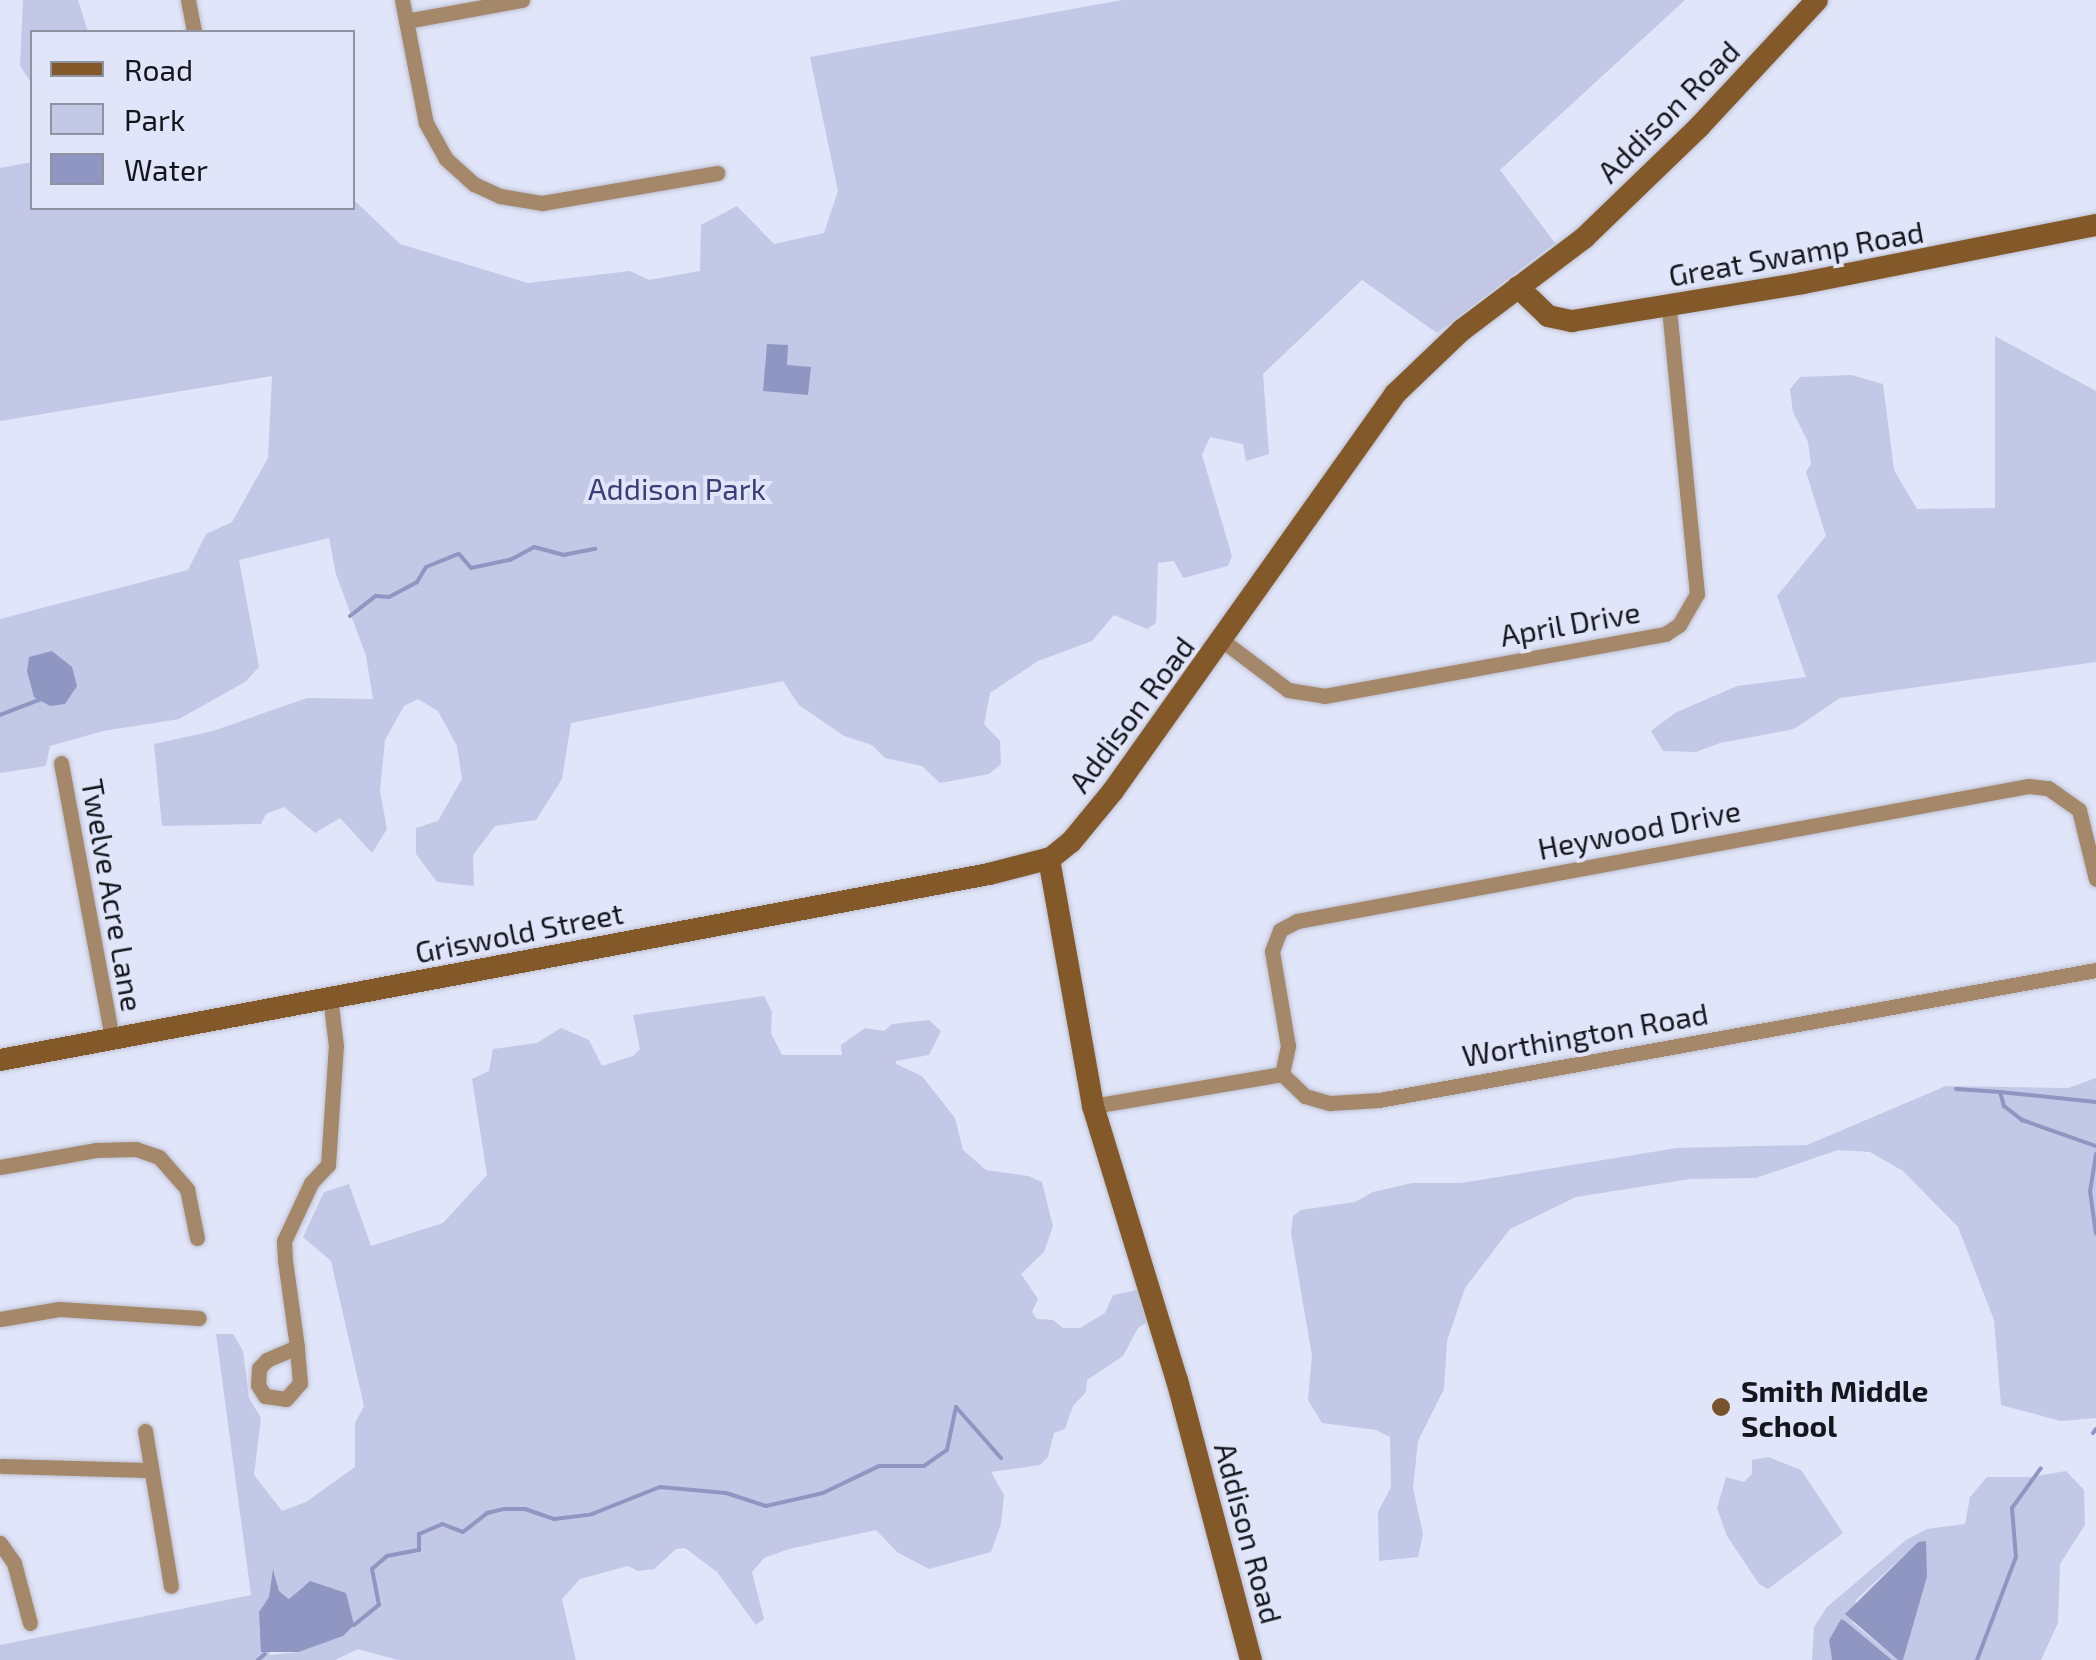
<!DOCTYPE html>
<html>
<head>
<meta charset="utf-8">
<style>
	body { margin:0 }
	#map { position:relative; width:2096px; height:1660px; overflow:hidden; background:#e1e5f9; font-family:"Exo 2",sans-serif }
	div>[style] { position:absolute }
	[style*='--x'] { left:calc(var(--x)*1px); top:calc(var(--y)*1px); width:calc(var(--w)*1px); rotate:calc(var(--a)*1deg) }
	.green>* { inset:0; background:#c2c8e6 }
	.water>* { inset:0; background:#8e96c1 }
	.stream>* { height:4px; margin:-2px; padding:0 2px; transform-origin:2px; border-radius:2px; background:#8e96c1 }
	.roads { filter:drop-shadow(0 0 2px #bcc0d1) drop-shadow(0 0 2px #bcc0d1) }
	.street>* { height:15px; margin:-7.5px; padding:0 7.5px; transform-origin:7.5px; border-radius:7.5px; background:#a58769 }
	.secondary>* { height:22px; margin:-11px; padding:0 11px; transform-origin:11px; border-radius:11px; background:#835929 }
	.dots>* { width:28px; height:28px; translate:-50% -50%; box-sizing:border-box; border:5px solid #e1e5f9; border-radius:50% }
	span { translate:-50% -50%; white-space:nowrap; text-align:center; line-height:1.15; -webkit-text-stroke:8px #e1e5f9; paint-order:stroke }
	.street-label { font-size:30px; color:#15161d }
	.park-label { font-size:30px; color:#393e77 }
	.poi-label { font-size:30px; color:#15161d; font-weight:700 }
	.left { translate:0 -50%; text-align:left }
	.legend { position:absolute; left:30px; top:30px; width:325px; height:180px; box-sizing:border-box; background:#e1e5f9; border:2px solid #8f92a1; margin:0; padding:12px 18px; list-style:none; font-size:30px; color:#15161d }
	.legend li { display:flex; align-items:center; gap:20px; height:50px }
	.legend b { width:50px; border:2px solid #8f92a1 }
</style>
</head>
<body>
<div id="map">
	<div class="green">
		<div style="clip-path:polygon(23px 0,78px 0,88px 32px,32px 32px,32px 84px,20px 66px)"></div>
		<div style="clip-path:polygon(1122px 0,1685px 0,1500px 170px,1555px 243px,1437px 333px,1362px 280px,1263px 374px,1269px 454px,1246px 461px,1243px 444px,1210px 437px,1202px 455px,1232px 556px,1228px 566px,1183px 578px,1174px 561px,1158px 563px,1156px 623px,1147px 629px,1114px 615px,1092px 641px,1038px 661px,990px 693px,984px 724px,1000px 741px,1001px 764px,989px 774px,940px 783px,922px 766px,885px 758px,872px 745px,844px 736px,799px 705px,783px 681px,697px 698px,571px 723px,562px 779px,536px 820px,495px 826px,473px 855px,474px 886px,437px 882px,416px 854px,416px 828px,438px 821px,462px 779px,457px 746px,438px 711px,418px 699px,404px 706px,385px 740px,380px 791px,387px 829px,372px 853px,340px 818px,315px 833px,284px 807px,266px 814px,261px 824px,162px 826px,154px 744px,213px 731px,307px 698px,373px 699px,366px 656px,336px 574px,329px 538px,239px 560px,259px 667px,245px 682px,179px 719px,103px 731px,50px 746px,46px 766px,0 773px,0 619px,188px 570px,206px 534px,232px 522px,268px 458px,272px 376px,0 421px,0 168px,32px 162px,32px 208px,352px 208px,353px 199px,400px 244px,528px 283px,630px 271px,649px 280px,700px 271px,701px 225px,737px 206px,774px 244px,824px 233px,838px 191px,810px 57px)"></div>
		<div style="clip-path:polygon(1995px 336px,2096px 391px,2096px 662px,1840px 698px,1794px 729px,1720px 743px,1696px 752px,1663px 751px,1651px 731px,1675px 713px,1737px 686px,1806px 677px,1777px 596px,1826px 536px,1806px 472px,1811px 464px,1808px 442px,1793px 412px,1790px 389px,1800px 377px,1851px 375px,1883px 384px,1894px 470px,1917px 509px,1995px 508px)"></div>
		<div style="clip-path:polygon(evenodd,764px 996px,772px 1012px,771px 1033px,782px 1055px,842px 1055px,841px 1045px,865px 1028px,884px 1031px,892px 1024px,929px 1020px,941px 1031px,929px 1055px,896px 1061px,896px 1064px,922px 1076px,955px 1118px,963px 1150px,986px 1170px,1028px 1176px,1042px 1182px,1053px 1226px,1044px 1252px,1021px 1274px,1038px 1299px,1032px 1312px,1037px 1319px,1053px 1320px,1063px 1328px,1080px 1328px,1105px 1313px,1113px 1295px,1138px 1290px,1147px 1322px,1138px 1328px,1123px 1356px,1087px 1380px,1086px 1392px,1073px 1406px,1065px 1429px,1054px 1433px,1048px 1457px,1040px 1465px,991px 1472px,1004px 1495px,1001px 1524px,991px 1552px,929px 1569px,897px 1552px,876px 1530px,789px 1549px,764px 1558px,752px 1572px,764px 1619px,756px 1625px,717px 1572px,685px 1548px,676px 1549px,654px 1569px,638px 1571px,628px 1566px,580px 1579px,562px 1599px,576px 1660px,398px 1660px,358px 1649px,335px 1660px,0 1660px,0 1645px,251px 1595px,216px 1334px,233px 1334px,243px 1351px,249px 1398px,261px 1418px,254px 1475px,282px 1511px,306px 1502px,355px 1467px,355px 1423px,364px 1406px,331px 1261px,303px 1237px,324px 1192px,349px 1184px,371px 1246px,443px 1223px,487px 1175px,472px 1079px,489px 1071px,493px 1049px,537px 1043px,561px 1028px,589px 1040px,602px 1066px,633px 1056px,640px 1049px,633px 1015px,764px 996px,274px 1571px,279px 1591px,290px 1599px,303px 1586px,343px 1636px,299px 1652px,270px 1655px,259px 1612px,269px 1597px,274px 1571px)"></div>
		<div style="clip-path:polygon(2096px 1078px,2096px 1418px,2061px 1421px,2001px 1405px,1994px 1320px,1958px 1227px,1903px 1171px,1870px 1152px,1838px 1150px,1756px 1178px,1690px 1179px,1576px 1197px,1510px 1229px,1465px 1288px,1447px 1341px,1444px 1389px,1418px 1441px,1413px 1488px,1423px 1534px,1418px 1557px,1379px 1561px,1378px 1512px,1391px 1487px,1390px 1437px,1376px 1430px,1322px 1423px,1308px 1400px,1312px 1356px,1291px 1233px,1293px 1216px,1301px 1210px,1355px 1202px,1373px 1192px,1412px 1183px,1461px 1183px,1677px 1148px,1807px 1145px,1946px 1086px,2068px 1088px)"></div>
		<div style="clip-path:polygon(1768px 1457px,1801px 1470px,1843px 1533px,1768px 1589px,1759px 1584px,1727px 1536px,1717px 1508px,1726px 1477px,1744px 1482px,1752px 1474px,1752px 1460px)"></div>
		<div style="clip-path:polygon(2066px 1471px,2084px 1490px,2085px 1525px,2060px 1564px,2058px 1623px,2041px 1660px,1903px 1660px,1927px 1577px,1918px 1542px,1856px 1600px,1852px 1622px,1898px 1660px,1892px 1660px,1841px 1619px,1829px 1640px,1832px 1660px,1812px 1660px,1814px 1627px,1827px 1607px,1906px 1540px,1927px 1529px,1965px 1524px,1970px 1497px,1987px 1477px,2031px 1477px)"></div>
	</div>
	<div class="water">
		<div style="clip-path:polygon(767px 344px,788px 345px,787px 365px,811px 367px,808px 395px,763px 391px)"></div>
		<div style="clip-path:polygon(52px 651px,72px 667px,77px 686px,65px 704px,50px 706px,34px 697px,27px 671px,29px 657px)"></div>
		<div style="clip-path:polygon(1926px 1541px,1927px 1577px,1903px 1660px,1898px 1660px,1845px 1614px,1918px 1542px)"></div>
		<div style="clip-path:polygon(273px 1569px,279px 1591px,289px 1599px,310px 1581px,346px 1593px,354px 1625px,343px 1636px,299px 1652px,261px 1652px,259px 1612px,269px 1597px)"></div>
		<div style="clip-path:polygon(1841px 1619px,1845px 1621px,1892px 1660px,1832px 1660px,1829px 1640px)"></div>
	</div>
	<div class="stream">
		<div style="--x:350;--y:616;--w:33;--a:-38"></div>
		<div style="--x:376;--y:596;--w:13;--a:4"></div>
		<div style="--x:389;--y:597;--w:32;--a:-28"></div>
		<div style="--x:417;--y:582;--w:17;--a:-59"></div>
		<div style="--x:426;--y:567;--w:35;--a:-22"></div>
		<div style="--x:459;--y:554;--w:18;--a:49"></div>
		<div style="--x:471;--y:568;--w:40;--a:-12"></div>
		<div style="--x:510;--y:560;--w:27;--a:-28"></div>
		<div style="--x:534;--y:547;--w:30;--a:15"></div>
		<div style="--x:563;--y:555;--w:33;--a:-11"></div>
		<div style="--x:0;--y:715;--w:44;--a:-21.3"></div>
		<div style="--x:1956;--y:1089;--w:44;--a:3.9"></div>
		<div style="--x:2000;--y:1092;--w:15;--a:74"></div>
		<div style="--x:2004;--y:1106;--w:23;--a:38"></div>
		<div style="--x:2022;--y:1120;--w:78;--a:19.4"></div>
		<div style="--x:2000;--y:1092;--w:97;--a:5.9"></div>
		<div style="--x:2096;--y:1154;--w:37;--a:99"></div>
		<div style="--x:2090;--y:1191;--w:43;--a:82.1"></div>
		<div style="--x:2093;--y:1433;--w:5;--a:-53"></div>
		<div style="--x:354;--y:1625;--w:32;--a:-39"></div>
		<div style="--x:379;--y:1605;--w:37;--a:-101"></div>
		<div style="--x:372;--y:1569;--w:20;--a:-41"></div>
		<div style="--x:387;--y:1556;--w:33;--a:-11"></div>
		<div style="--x:419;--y:1550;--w:16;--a:-90"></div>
		<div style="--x:419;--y:1534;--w:25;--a:-23"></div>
		<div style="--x:442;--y:1524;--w:22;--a:21"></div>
		<div style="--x:463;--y:1532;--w:31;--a:-38"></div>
		<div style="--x:487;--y:1513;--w:17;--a:-13"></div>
		<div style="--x:504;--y:1509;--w:21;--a:0"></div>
		<div style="--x:525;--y:1509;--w:31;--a:19"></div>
		<div style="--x:554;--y:1519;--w:38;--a:-7"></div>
		<div style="--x:592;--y:1514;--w:73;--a:-21.7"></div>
		<div style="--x:660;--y:1487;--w:66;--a:5.2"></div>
		<div style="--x:726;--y:1493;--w:42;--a:18"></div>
		<div style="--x:766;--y:1506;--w:58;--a:-12.8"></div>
		<div style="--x:823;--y:1493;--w:62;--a:-25.7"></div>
		<div style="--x:879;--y:1466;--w:45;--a:0"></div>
		<div style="--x:924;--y:1466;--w:28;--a:-35"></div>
		<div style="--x:947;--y:1450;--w:44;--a:-78.2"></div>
		<div style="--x:956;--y:1407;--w:68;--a:48.6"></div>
		<div style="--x:258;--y:1660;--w:9;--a:-41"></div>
		<div style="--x:1977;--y:1660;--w:110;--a:-69.3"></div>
		<div style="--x:2016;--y:1557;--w:49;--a:-94.7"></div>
		<div style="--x:2012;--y:1508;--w:49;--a:-54.1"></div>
	</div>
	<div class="roads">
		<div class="street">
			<div style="--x:188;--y:0;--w:33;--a:79"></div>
			<div style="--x:402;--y:0;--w:125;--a:79"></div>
			<div style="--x:426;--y:123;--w:41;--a:60.9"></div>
			<div style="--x:446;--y:159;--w:38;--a:42"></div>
			<div style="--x:474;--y:184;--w:29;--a:25"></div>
			<div style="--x:500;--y:196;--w:43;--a:9.5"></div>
			<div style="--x:542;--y:203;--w:178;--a:-9.7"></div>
			<div style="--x:406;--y:21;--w:118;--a:-10.3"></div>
			<div style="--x:1223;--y:641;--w:81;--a:37"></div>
			<div style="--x:1288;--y:690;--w:36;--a:9"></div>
			<div style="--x:1324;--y:696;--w:347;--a:-10.3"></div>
			<div style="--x:1665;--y:634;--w:17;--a:-33"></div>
			<div style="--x:1679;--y:625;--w:36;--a:-60"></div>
			<div style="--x:1697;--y:594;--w:289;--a:-95.6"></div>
			<div style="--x:61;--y:763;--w:280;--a:79.5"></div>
			<div style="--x:1282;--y:1074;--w:29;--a:-78"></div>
			<div style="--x:1288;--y:1046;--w:96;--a:-99.6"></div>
			<div style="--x:1272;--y:951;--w:22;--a:-69"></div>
			<div style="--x:1280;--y:930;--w:19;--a:-28"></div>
			<div style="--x:1297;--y:921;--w:743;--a:-10.46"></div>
			<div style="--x:2028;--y:786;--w:20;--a:6"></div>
			<div style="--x:2048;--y:788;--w:38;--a:35"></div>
			<div style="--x:2079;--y:810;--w:71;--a:76.2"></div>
			<div style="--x:1093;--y:1106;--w:192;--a:-9.6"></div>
			<div style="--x:1282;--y:1074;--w:32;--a:44"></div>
			<div style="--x:1305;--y:1096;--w:26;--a:16"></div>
			<div style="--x:1330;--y:1103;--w:49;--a:-3.5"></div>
			<div style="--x:1379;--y:1100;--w:729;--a:-10.28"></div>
			<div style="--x:0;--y:1167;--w:97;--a:-10"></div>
			<div style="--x:96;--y:1150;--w:40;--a:-1.4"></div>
			<div style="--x:136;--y:1149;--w:24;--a:19"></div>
			<div style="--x:159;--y:1157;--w:43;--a:48.8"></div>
			<div style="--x:187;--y:1189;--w:50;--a:78.5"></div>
			<div style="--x:0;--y:1319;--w:60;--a:-9.6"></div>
			<div style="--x:59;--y:1309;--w:140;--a:3.7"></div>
			<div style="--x:297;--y:1347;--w:33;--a:157"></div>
			<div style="--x:267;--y:1360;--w:11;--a:135"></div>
			<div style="--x:259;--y:1368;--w:17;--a:93"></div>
			<div style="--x:258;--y:1385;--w:13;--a:58"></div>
			<div style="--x:265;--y:1396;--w:21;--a:8"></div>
			<div style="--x:286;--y:1399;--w:21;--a:-49"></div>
			<div style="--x:300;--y:1383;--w:36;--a:-95"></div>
			<div style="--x:297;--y:1347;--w:88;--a:-97.9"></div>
			<div style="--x:285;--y:1260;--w:19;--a:-93"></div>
			<div style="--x:284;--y:1241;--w:64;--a:-65"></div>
			<div style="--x:311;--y:1183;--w:25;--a:-47"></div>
			<div style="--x:328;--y:1165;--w:119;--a:-86.2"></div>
			<div style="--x:336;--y:1046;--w:49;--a:-97"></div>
			<div style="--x:145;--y:1431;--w:157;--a:80.5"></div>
			<div style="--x:2;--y:1466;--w:146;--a:1.6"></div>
			<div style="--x:0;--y:1543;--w:24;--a:55"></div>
			<div style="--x:14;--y:1563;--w:62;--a:75.1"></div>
		</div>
		<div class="secondary">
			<div style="--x:1518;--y:287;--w:42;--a:44"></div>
			<div style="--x:1548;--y:316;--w:25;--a:12"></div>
			<div style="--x:1572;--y:321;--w:234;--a:-9.3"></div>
			<div style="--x:1803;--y:283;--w:299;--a:-11.2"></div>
			<div style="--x:1049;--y:859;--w:251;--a:79.9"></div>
			<div style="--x:1093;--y:1106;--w:287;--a:73"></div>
			<div style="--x:1177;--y:1380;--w:290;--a:75.2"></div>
			<div style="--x:0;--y:1060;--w:1006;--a:-10.65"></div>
			<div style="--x:989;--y:874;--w:64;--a:-14.5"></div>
			<div style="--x:1051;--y:858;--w:26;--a:-39"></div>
			<div style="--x:1071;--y:842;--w:66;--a:-50.5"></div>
			<div style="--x:1113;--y:791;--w:487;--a:-54.6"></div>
			<div style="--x:1395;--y:394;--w:93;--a:-43.7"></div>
			<div style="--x:1462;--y:330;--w:153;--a:-37"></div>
			<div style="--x:1584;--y:238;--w:160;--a:-44"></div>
			<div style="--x:1699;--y:127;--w:173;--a:-47.1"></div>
		</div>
	</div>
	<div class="dots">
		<div style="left:1721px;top:1407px;background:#77532c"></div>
	</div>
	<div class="street-label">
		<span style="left:1668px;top:111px;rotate:-45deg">Addison Road</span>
		<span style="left:1796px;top:253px;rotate:-10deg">Great Swamp Road</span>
		<span style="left:1570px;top:623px;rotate:-10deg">April Drive</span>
		<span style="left:1131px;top:714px;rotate:-53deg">Addison Road</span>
		<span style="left:1639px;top:829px;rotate:-11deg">Heywood Drive</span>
		<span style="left:113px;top:895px;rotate:80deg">Twelve Acre Lane</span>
		<span style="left:519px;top:932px;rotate:-11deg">Griswold Street</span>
		<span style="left:1585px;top:1034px;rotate:-10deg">Worthington Road</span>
		<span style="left:1249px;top:1533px;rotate:75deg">Addison Road</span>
	</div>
	<div class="park-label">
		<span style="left:677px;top:488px">Addison Park</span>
	</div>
	<div class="poi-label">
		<span class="left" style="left:1741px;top:1407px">Smith Middle<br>School</span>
	</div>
	<ul class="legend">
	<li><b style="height:12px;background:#835929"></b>Road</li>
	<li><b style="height:28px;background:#c2c8e6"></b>Park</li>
	<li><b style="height:28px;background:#8e96c1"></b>Water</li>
	</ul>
</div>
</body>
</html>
